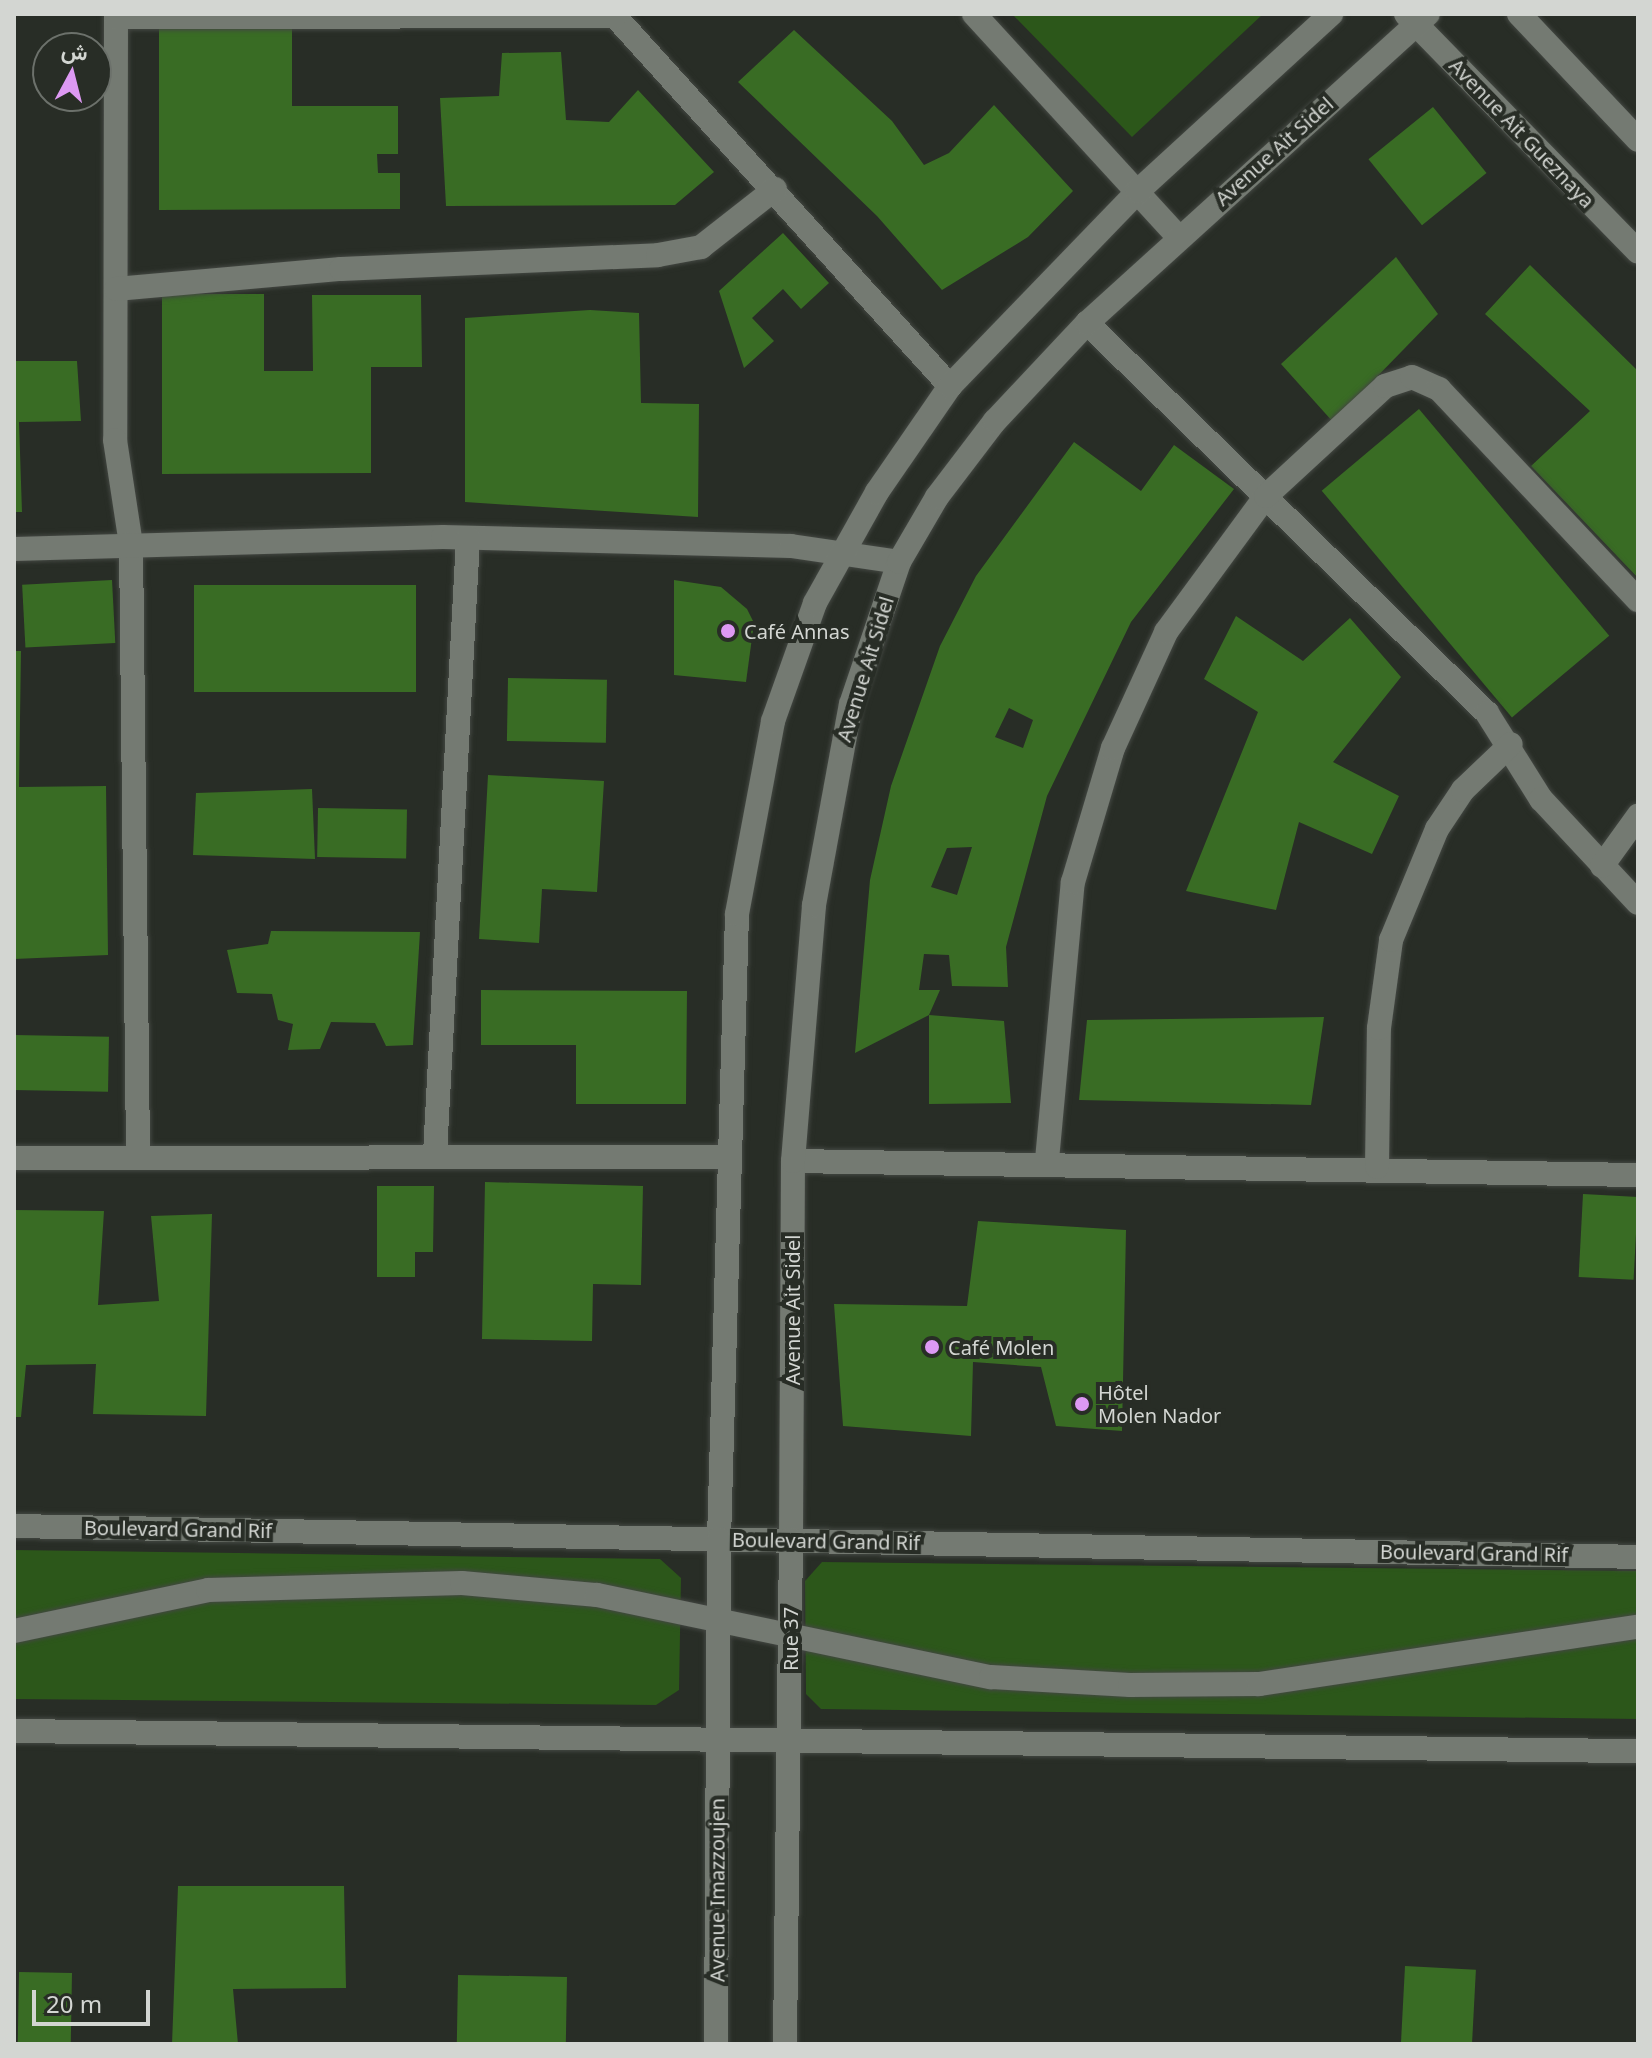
<!DOCTYPE html>
<html>
<head>
<meta charset="utf-8">
<style>
	body { margin:0 }
	#map { position:relative; width:1652px; height:2058px; overflow:hidden; background:#282d26; font-family:"Noto Sans",Vazirmatn,sans-serif }
	div>[style] { position:absolute }
	[style*='--x'] { left:calc(var(--x)*1px); top:calc(var(--y)*1px); width:calc(var(--w)*1px); rotate:calc(var(--a)*1deg) }
	.green>* { inset:0; background:#2c571a }
	.building>* { inset:0; background:#396c24; transform-origin:0 0 }
	.roads { filter:drop-shadow(0 0 2px #434742) drop-shadow(0 0 2px #434742) }
	.street>* { height:24px; margin:-12px; padding:0 12px; transform-origin:12px; border-radius:12px; background:#747a72 }
	.secondary>* { height:24px; margin:-12px; padding:0 12px; transform-origin:12px; border-radius:12px; background:#747a72 }
	.dots>* { width:22px; height:22px; translate:-50% -50%; box-sizing:border-box; border:4px solid #282d26; border-radius:50% }
	span { translate:-50% -50%; white-space:nowrap; text-align:center; line-height:1.15; -webkit-text-stroke:8px #282d26; paint-order:stroke }
	.street-label { font-size:20px; color:#d3d6d2 }
	.poi-label { font-size:20px; color:#d3d6d2 }
	.left { translate:0 -50%; text-align:left }
	.frame { position:absolute; inset:0; border:16px solid #d3d6d2; pointer-events:none }
	.north { position:absolute; left:32px; top:32px; width:80px; height:80px; box-sizing:border-box; background:#282d26; border:2px solid #6c716b; border-radius:50%; rotate:7deg; font-size:22px; font-weight:700; line-height:32px; text-align:center; color:#d3d6d2 }
	.north::after { content:''; display:block; margin:auto; width:28px; height:36px; background:#dd99f3; clip-path:polygon(50% 0,100% 100%,50% 72%,0 100%) }
	.scale { position:absolute; left:32px; top:1990px; width:118px; height:36px; box-sizing:border-box; border:4px solid #d3d6d2; border-top:0; padding-left:10px; font-size:24px; line-height:28px; white-space:nowrap; color:#d3d6d2; -webkit-text-stroke:6px #282d26; paint-order:stroke }
</style>
</head>
<body>
<div id="map">
	<div class="green">
		<div style="clip-path:polygon(1012px 14px,1263px 14px,1132px 137px)"></div>
		<div style="clip-path:polygon(14px 1550px,660px 1559px,681px 1578px,679px 1690px,656px 1705px,14px 1699px)"></div>
		<div style="clip-path:polygon(822px 1562px,1638px 1571px,1638px 1719px,821px 1709px,806px 1694px,805px 1581px)"></div>
	</div>
	<div class="building">
		<div style="clip-path:polygon(159px 24px,292px 24px,292px 106px,398px 106px,398px 154px,377px 154px,378px 173px,400px 173px,400px 209px,159px 210px)"></div>
		<div style="clip-path:polygon(794px 30px,892px 121px,924px 165px,949px 153px,994px 105px,1073px 191px,1028px 237px,942px 290px,877px 216px,738px 82px)"></div>
		<div style="clip-path:polygon(561px 52px,566px 120px,609px 122px,638px 90px,714px 172px,675px 205px,446px 206px,440px 98px,499px 96px,502px 53px)"></div>
		<div style="left:1433px;top:107px;width:85px;height:83px;rotate:51deg"></div>
		<div style="clip-path:polygon(783px 233px,829px 283px,801px 309px,783px 289px,752px 318px,774px 341px,744px 368px,719px 291px)"></div>
		<div style="clip-path:polygon(1396px 257px,1438px 314px,1333px 422px,1281px 364px)"></div>
		<div style="clip-path:polygon(1530px 265px,1638px 371px,1638px 578px,1531px 466px,1590px 411px,1485px 314px)"></div>
		<div style="clip-path:polygon(162px 294px,264px 294px,264px 371px,313px 371px,312px 295px,421px 295px,422px 367px,371px 367px,371px 473px,162px 474px)"></div>
		<div style="clip-path:polygon(590px 310px,639px 313px,641px 403px,699px 404px,698px 517px,465px 502px,465px 318px)"></div>
		<div style="clip-path:polygon(14px 361px,77px 361px,81px 421px,19px 422px,22px 512px,14px 512px)"></div>
		<div style="left:1419px;top:409px;width:296px;height:127px;rotate:50deg"></div>
		<div style="clip-path:polygon(evenodd,1074px 442px,1141px 491px,1174px 445px,1234px 489px,1131px 622px,1047px 796px,1006px 947px,1008px 987px,952px 986px,949px 955px,924px 954px,919px 990px,940px 990px,929px 1015px,855px 1053px,870px 880px,891px 786px,940px 646px,976px 576px,1074px 442px,1009px 708px,1033px 720px,1023px 748px,995px 737px,1009px 708px,1074px 442px,972px 847px,957px 895px,931px 887px,947px 848px,972px 847px)"></div>
		<div style="left:112px;top:580px;width:63px;height:90px;rotate:87deg"></div>
		<div style="clip-path:polygon(674px 580px,721px 587px,747px 609px,754px 623px,746px 682px,674px 675px)"></div>
		<div style="left:194px;top:585px;width:222px;height:107px"></div>
		<div style="clip-path:polygon(1236px 616px,1303px 661px,1350px 618px,1401px 677px,1333px 762px,1399px 796px,1372px 854px,1299px 822px,1276px 910px,1186px 891px,1258px 712px,1204px 679px)"></div>
		<div style="clip-path:polygon(14px 651px,21px 651px,19px 787px,106px 786px,108px 955px,14px 959px)"></div>
		<div style="left:508px;top:678px;width:99px;height:63px;rotate:1deg"></div>
		<div style="clip-path:polygon(488px 775px,604px 781px,597px 892px,542px 889px,539px 943px,479px 939px)"></div>
		<div style="clip-path:polygon(312px 789px,315px 859px,193px 855px,196px 793px)"></div>
		<div style="left:318px;top:808px;width:89px;height:49px;rotate:1deg"></div>
		<div style="clip-path:polygon(271px 931px,420px 932px,413px 1045px,386px 1046px,375px 1023px,331px 1022px,320px 1049px,288px 1050px,293px 1024px,278px 1020px,272px 994px,237px 993px,227px 950px,268px 944px)"></div>
		<div style="clip-path:polygon(481px 990px,687px 991px,686px 1104px,576px 1104px,576px 1045px,481px 1045px)"></div>
		<div style="clip-path:polygon(929px 1015px,1004px 1021px,1011px 1103px,929px 1104px)"></div>
		<div style="clip-path:polygon(1324px 1017px,1311px 1105px,1079px 1100px,1087px 1020px)"></div>
		<div style="left:14px;top:1035px;width:95px;height:55px;rotate:1deg"></div>
		<div style="clip-path:polygon(485px 1182px,643px 1186px,641px 1285px,593px 1284px,592px 1341px,482px 1339px)"></div>
		<div style="clip-path:polygon(377px 1186px,434px 1186px,433px 1252px,415px 1252px,415px 1277px,377px 1277px)"></div>
		<div style="left:1583px;top:1194px;width:55px;height:83px;rotate:3deg"></div>
		<div style="clip-path:polygon(14px 1210px,104px 1211px,98px 1305px,159px 1301px,151px 1216px,212px 1214px,206px 1416px,93px 1414px,96px 1364px,26px 1365px,21px 1417px,14px 1417px)"></div>
		<div style="clip-path:polygon(978px 1221px,1126px 1230px,1122px 1431px,1056px 1426px,1041px 1367px,973px 1362px,971px 1436px,843px 1426px,834px 1304px,967px 1306px)"></div>
		<div style="clip-path:polygon(178px 1886px,344px 1886px,346px 1988px,233px 1989px,238px 2044px,172px 2044px)"></div>
		<div style="left:1405px;top:1966px;width:71px;height:78px;rotate:3deg"></div>
		<div style="left:19px;top:1972px;width:53px;height:72px;rotate:1deg"></div>
		<div style="left:458px;top:1975px;width:109px;height:69px;rotate:1deg"></div>
	</div>
	<div class="roads">
		<div class="street">
			<div style="--x:116;--y:14;--w:426;--a:90.1"></div>
			<div style="--x:115;--y:440;--w:105;--a:81.3"></div>
			<div style="--x:131;--y:544;--w:610;--a:89.34"></div>
			<div style="--x:613;--y:14;--w:502;--a:47.83"></div>
			<div style="--x:974;--y:14;--w:302;--a:47.5"></div>
			<div style="--x:1406;--y:14;--w:332;--a:45.7"></div>
			<div style="--x:1519;--y:14;--w:173;--a:46.6"></div>
			<div style="--x:116;--y:17;--w:499;--a:-0.1"></div>
			<div style="--x:116;--y:289;--w:226;--a:-5.1"></div>
			<div style="--x:341;--y:269;--w:317;--a:-2.5"></div>
			<div style="--x:658;--y:255;--w:44;--a:-10.5"></div>
			<div style="--x:701;--y:247;--w:94;--a:-38.1"></div>
			<div style="--x:1087;--y:323;--w:559;--a:44.27"></div>
			<div style="--x:1487;--y:713;--w:102;--a:57.9"></div>
			<div style="--x:1541;--y:799;--w:142;--a:47"></div>
			<div style="--x:14;--y:549;--w:429;--a:-1.6"></div>
			<div style="--x:443;--y:537;--w:348;--a:1.5"></div>
			<div style="--x:791;--y:546;--w:109;--a:8.4"></div>
			<div style="--x:1602;--y:866;--w:62;--a:-54.2"></div>
			<div style="--x:435;--y:1154;--w:617;--a:-86.93"></div>
			<div style="--x:14;--y:1158;--w:711;--a:-0.08"></div>
			<div style="--x:1047;--y:1160;--w:279;--a:-84.7"></div>
			<div style="--x:1073;--y:882;--w:140;--a:-73.4"></div>
			<div style="--x:1113;--y:748;--w:128;--a:-65.4"></div>
			<div style="--x:1166;--y:632;--w:169;--a:-53.7"></div>
			<div style="--x:1266;--y:496;--w:162;--a:-42.7"></div>
			<div style="--x:1385;--y:386;--w:28;--a:-18"></div>
			<div style="--x:1412;--y:377;--w:30;--a:24"></div>
			<div style="--x:1439;--y:389;--w:290;--a:46.7"></div>
			<div style="--x:793;--y:1161;--w:845;--a:0.95"></div>
			<div style="--x:1377;--y:1167;--w:139;--a:-89.2"></div>
			<div style="--x:1379;--y:1028;--w:89;--a:-82.2"></div>
			<div style="--x:1391;--y:940;--w:120;--a:-67.5"></div>
			<div style="--x:1437;--y:829;--w:47;--a:-56.3"></div>
			<div style="--x:1463;--y:790;--w:66;--a:-43.8"></div>
			<div style="--x:719;--y:1539;--w:625;--a:-88.35"></div>
			<div style="--x:737;--y:914;--w:196;--a:-79.4"></div>
			<div style="--x:773;--y:721;--w:125;--a:-70.4"></div>
			<div style="--x:815;--y:603;--w:127;--a:-60.8"></div>
			<div style="--x:877;--y:492;--w:129;--a:-55.4"></div>
			<div style="--x:950;--y:386;--w:271;--a:-46"></div>
			<div style="--x:1138;--y:191;--w:262;--a:-42.5"></div>
			<div style="--x:791;--y:1539;--w:378;--a:-89.7"></div>
			<div style="--x:793;--y:1161;--w:257;--a:-85.3"></div>
			<div style="--x:814;--y:905;--w:204;--a:-79.6"></div>
			<div style="--x:851;--y:704;--w:150;--a:-71.3"></div>
			<div style="--x:899;--y:562;--w:75;--a:-59.7"></div>
			<div style="--x:937;--y:497;--w:96;--a:-52.7"></div>
			<div style="--x:995;--y:421;--w:134;--a:-46.8"></div>
			<div style="--x:1087;--y:323;--w:460;--a:-42.2"></div>
			<div style="--x:14;--y:1631;--w:198;--a:-11.9"></div>
			<div style="--x:208;--y:1590;--w:254;--a:-1.6"></div>
			<div style="--x:462;--y:1583;--w:136;--a:5.1"></div>
			<div style="--x:597;--y:1595;--w:402;--a:11.8"></div>
			<div style="--x:991;--y:1677;--w:139;--a:3.3"></div>
			<div style="--x:1130;--y:1685;--w:129;--a:-0.4"></div>
			<div style="--x:1259;--y:1684;--w:383;--a:-8.6"></div>
		</div>
		<div class="secondary">
			<div style="--x:14;--y:1526;--w:1624;--a:1.09"></div>
			<div style="--x:14;--y:1731;--w:1624;--a:0.71"></div>
			<div style="--x:716;--y:2044;--w:505;--a:-89.66"></div>
			<div style="--x:785;--y:2044;--w:505;--a:-89.32"></div>
		</div>
	</div>
	<div class="dots">
		<div style="left:728px;top:631px;background:#dd99f3"></div>
		<div style="left:932px;top:1347px;background:#dd99f3"></div>
		<div style="left:1082px;top:1404px;background:#dd99f3"></div>
	</div>
	<div class="street-label">
		<span style="left:1522px;top:133px;rotate:46deg">Avenue Ait Gueznaya</span>
		<span style="left:1274px;top:151px;rotate:-42deg">Avenue Ait Sidel</span>
		<span style="left:865px;top:669px;rotate:-73deg">Avenue Ait Sidel</span>
		<span style="left:792px;top:1310px;rotate:-90deg">Avenue Ait Sidel</span>
		<span style="left:178px;top:1529px;rotate:1deg">Boulevard Grand Rif</span>
		<span style="left:826px;top:1541px;rotate:1deg">Boulevard Grand Rif</span>
		<span style="left:1474px;top:1553px;rotate:1deg">Boulevard Grand Rif</span>
		<span style="left:790px;top:1639px;rotate:-90deg">Rue 37</span>
		<span style="left:717px;top:1890px;rotate:-90deg">Avenue Imazzoujen</span>
	</div>
	<div class="poi-label">
		<span class="left" style="left:744px;top:631px">Café Annas</span>
		<span class="left" style="left:948px;top:1347px">Café Molen</span>
		<span class="left" style="left:1098px;top:1404px">Hôtel<br>Molen Nador</span>
	</div>
	<div class="frame"></div>
	<div class="north">ش</div>
	<div class="scale">20 m</div>
</div>
</body>
</html>
